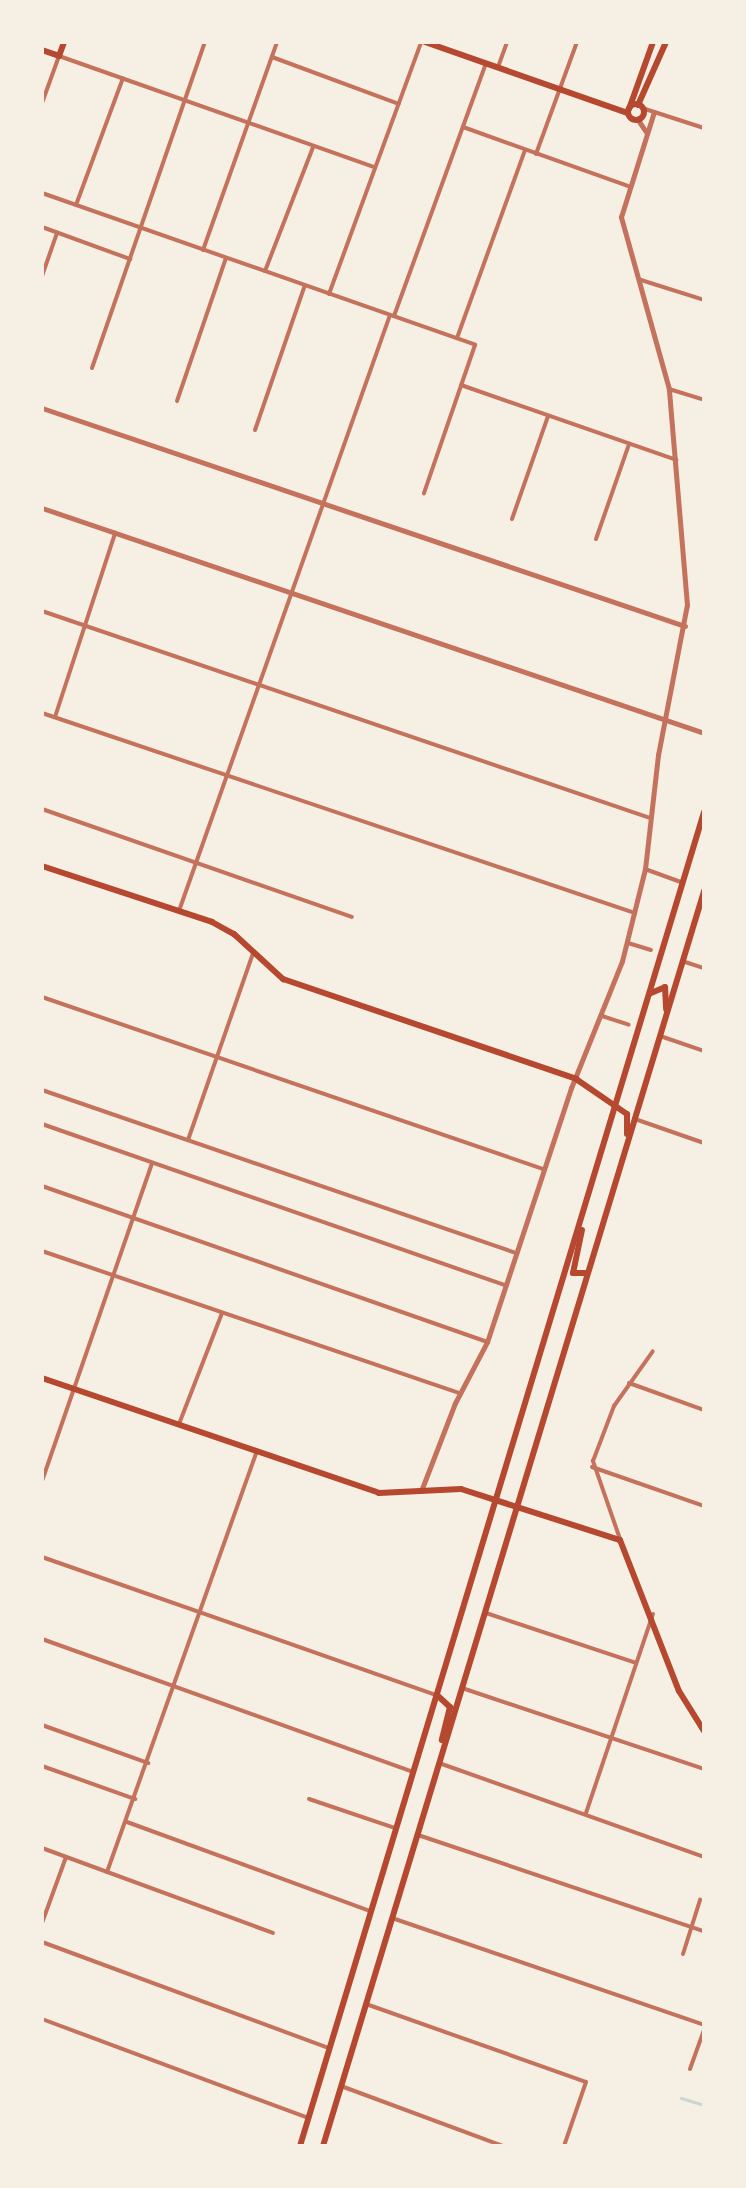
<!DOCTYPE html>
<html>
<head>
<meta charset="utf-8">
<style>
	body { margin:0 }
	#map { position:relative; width:746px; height:2188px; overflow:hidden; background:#f6efe4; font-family:"IBM Plex Sans",sans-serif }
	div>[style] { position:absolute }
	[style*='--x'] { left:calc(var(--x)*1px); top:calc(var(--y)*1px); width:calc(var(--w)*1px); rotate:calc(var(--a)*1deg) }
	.stream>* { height:3px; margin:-1.5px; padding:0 1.5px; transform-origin:1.5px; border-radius:1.5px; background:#c9d6d2 }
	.minor>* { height:4px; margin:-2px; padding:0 2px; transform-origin:2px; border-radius:2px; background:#c5725c }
	.tertiary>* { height:5px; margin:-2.5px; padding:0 2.5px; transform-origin:2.5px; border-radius:2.5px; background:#c5725c }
	.secondary>* { height:6px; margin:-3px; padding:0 3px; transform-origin:3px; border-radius:3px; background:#b5482f }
	.secondary>.ring { margin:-3px; padding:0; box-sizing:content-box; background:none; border:6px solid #b5482f; border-radius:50% }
	span { translate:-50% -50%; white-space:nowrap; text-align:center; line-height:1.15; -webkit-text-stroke:8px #f6efe4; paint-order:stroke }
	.frame { position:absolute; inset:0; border:44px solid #f6efe4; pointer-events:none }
</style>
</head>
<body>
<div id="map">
	<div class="stream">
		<div style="--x:681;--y:2098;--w:24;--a:17"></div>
	</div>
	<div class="minor">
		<div style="--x:272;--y:57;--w:135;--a:20.3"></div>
		<div style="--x:498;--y:67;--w:27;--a:-70"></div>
		<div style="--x:42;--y:103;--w:50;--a:-70.1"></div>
		<div style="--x:59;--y:56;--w:335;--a:19.4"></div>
		<div style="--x:642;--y:108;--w:65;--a:17.9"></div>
		<div style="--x:463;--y:127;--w:175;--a:19.7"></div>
		<div style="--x:536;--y:154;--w:119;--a:-69.9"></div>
		<div style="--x:42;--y:193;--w:459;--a:19.3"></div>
		<div style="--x:475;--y:345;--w:157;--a:109"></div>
		<div style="--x:76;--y:205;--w:135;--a:-69.7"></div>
		<div style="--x:42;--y:227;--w:94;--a:20"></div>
		<div style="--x:203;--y:250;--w:221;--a:-70.4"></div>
		<div style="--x:265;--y:271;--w:133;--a:-68.8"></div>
		<div style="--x:42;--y:276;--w:46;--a:-70.8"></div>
		<div style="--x:641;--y:280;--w:66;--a:17.6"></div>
		<div style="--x:329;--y:294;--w:268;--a:-69.9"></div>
		<div style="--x:394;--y:316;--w:269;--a:-70"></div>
		<div style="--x:457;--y:338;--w:200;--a:-70.1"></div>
		<div style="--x:92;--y:368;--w:345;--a:-70.9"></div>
		<div style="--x:461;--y:385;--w:228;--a:19.2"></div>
		<div style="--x:669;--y:389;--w:37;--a:17"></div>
		<div style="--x:177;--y:401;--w:151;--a:-71.1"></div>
		<div style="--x:255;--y:430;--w:153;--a:-71"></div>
		<div style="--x:512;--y:519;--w:109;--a:-70.7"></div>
		<div style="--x:596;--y:539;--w:101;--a:-70.8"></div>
		<div style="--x:42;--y:611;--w:642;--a:18.8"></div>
		<div style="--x:42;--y:713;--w:626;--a:18.64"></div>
		<div style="--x:55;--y:717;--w:194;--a:-71.9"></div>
		<div style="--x:42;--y:809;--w:328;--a:19.2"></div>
		<div style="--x:645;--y:869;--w:38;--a:20"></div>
		<div style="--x:180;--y:908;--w:629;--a:-70.5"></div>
		<div style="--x:628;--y:943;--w:24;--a:17"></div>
		<div style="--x:682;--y:961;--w:23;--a:18"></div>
		<div style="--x:42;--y:997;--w:530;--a:18.95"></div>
		<div style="--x:602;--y:1016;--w:28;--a:18"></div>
		<div style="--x:663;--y:1037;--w:43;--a:18.9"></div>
		<div style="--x:42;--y:1090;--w:501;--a:18.98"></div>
		<div style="--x:635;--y:1119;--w:73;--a:19.2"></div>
		<div style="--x:42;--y:1124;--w:491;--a:19.2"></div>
		<div style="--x:188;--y:1140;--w:198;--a:-70.8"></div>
		<div style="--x:42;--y:1186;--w:472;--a:19.3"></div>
		<div style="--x:42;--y:1251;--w:441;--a:18.8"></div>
		<div style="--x:629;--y:1383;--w:80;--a:19.8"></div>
		<div style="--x:179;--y:1424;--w:119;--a:-68.8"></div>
		<div style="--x:592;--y:1467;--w:119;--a:19.2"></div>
		<div style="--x:42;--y:1481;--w:336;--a:-70.9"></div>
		<div style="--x:620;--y:1539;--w:83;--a:-109.1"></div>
		<div style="--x:593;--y:1461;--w:59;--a:-69.1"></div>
		<div style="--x:614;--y:1406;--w:67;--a:-54.7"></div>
		<div style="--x:42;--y:1557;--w:417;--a:19.3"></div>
		<div style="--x:486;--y:1613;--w:158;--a:18.4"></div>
		<div style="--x:42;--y:1639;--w:394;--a:19.7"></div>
		<div style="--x:462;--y:1688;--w:255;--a:18.5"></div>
		<div style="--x:42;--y:1725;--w:113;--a:19.7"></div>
		<div style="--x:439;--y:1763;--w:281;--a:19.5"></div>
		<div style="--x:42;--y:1766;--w:99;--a:19.5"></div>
		<div style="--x:309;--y:1799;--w:91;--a:18.6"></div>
		<div style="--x:586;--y:1813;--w:210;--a:-71.4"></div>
		<div style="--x:127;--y:1822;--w:259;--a:20.1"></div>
		<div style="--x:418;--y:1835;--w:302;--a:18.6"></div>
		<div style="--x:42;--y:1848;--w:246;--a:20.2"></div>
		<div style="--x:107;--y:1872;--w:447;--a:-70.4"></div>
		<div style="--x:392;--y:1918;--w:330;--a:18.9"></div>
		<div style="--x:42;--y:1923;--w:70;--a:-70"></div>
		<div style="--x:42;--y:1942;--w:306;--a:20.3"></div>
		<div style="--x:683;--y:1954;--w:57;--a:-72.5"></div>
		<div style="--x:366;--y:2004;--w:233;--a:19.5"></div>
		<div style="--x:586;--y:2082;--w:68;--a:109"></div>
		<div style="--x:42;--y:2019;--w:284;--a:20.4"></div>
		<div style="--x:690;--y:2069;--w:41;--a:-70.3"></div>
		<div style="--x:341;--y:2086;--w:173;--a:20.3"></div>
	</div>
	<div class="tertiary">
		<div style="--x:638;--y:120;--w:14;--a:56"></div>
		<div style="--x:42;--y:408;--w:679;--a:18.73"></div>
		<div style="--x:42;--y:508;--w:699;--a:18.77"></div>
		<div style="--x:421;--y:1491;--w:94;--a:-68.9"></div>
		<div style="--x:455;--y:1403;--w:69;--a:-62.3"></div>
		<div style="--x:487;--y:1342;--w:268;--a:-71.7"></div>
		<div style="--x:571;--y:1088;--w:137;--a:-68.1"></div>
		<div style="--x:622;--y:961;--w:95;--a:-76"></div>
		<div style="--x:645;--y:869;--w:115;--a:-83.5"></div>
		<div style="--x:658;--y:755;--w:153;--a:-79.1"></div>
		<div style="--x:687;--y:605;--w:217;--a:-94.8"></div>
		<div style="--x:669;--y:389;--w:179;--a:-105.6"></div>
		<div style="--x:621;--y:217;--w:110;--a:-72.6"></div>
	</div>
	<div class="secondary">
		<div style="--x:425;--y:42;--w:215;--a:19.3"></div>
		<div style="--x:42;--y:50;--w:18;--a:19"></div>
		<div style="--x:59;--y:56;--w:15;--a:-70"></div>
		<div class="ring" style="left:628px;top:104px;width:10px;height:10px"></div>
		<div style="--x:638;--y:105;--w:69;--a:-66"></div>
		<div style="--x:629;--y:109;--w:71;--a:-70.3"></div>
		<div style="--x:42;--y:866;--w:179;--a:18.2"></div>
		<div style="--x:212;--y:922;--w:25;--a:29"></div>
		<div style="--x:234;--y:934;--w:67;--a:42.6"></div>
		<div style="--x:283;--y:979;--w:310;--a:18.8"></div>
		<div style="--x:576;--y:1079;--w:62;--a:34.5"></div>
		<div style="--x:627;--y:1114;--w:20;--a:90"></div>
		<div style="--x:651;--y:993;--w:15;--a:-23"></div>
		<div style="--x:665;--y:987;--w:22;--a:87"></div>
		<div style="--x:582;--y:1230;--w:44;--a:101.8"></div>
		<div style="--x:573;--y:1273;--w:14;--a:0"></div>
		<div style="--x:42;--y:1378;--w:356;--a:18.8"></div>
		<div style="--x:379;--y:1493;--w:82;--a:-2.8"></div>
		<div style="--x:461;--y:1489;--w:167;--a:17.8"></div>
		<div style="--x:620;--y:1540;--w:162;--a:68.7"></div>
		<div style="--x:679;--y:1691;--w:47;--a:58"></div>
		<div style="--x:437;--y:1695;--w:18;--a:43"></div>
		<div style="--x:450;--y:1707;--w:34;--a:104"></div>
		<div style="--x:300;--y:2146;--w:1394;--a:-73.15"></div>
		<div style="--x:323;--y:2146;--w:1312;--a:-73.11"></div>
	</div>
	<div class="frame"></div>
</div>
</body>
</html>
